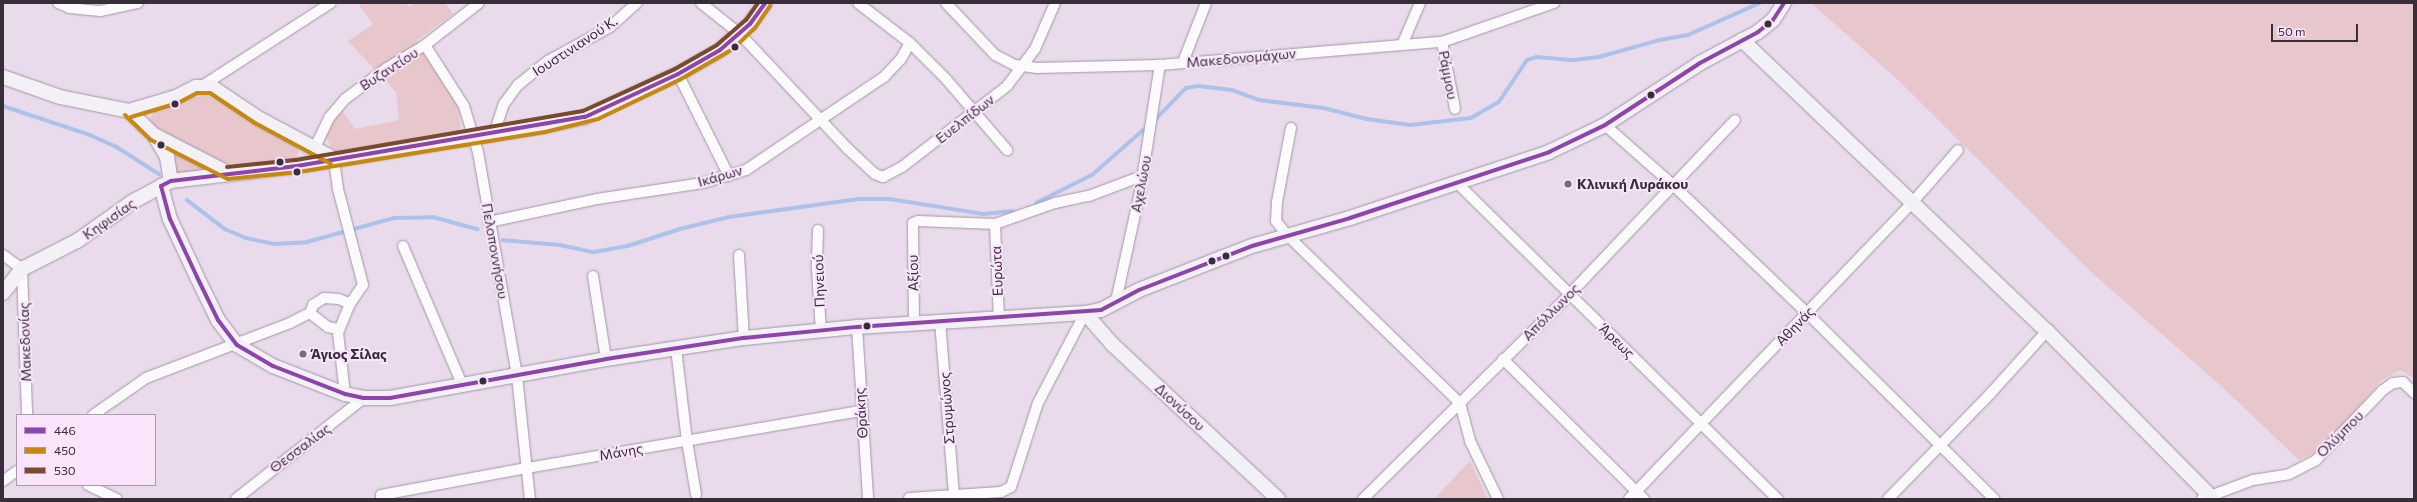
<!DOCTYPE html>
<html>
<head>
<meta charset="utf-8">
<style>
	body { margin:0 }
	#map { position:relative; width:2417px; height:502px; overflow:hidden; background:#e9dbec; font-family:Commissioner,sans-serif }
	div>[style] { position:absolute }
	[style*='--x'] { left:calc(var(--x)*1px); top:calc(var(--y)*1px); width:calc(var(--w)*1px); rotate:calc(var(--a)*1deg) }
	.green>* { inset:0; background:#e7c7cc }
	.stream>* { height:3.5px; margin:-1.75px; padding:0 1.75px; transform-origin:1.75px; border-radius:1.75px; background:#adc2e9 }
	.roads { filter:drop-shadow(0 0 1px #a297a4) drop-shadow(0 0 1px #a297a4) }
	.street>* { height:10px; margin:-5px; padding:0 5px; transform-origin:5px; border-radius:5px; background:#fcfafc }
	.secondary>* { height:14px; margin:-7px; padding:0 7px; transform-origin:7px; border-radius:7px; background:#f3f0f6 }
	.bus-1>* { height:4px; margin:-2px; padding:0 2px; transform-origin:2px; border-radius:2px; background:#8e44ad }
	.bus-2>* { height:4px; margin:-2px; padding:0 2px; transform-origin:2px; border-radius:2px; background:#c7880e }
	.bus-3>* { height:4px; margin:-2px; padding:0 2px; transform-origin:2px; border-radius:2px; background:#7a4b2a }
	.dots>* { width:11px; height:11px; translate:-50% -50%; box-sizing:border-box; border:2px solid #f9e4fb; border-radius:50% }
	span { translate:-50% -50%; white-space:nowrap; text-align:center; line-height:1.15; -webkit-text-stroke:4px #f9e4fb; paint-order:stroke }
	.street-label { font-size:14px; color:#382e3a }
	.poi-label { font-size:14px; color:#382e3a; font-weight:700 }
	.left { translate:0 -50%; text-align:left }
	.frame { position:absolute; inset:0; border:4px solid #382e3a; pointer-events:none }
	.legend { position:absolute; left:16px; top:414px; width:140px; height:72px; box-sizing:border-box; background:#f9e4fb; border:1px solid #ac9bae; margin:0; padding:5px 7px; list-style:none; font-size:12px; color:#382e3a }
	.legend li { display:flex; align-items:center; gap:8px; height:20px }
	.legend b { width:20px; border:1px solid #ac9bae }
	.scale { position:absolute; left:2271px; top:24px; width:87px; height:18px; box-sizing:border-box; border:2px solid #382e3a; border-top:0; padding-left:5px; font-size:12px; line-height:14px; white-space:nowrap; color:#382e3a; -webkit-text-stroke:3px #f9e4fb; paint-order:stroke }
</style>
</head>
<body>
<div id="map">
	<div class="green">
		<div style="clip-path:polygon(358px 3px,406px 3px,408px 7px,414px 3px,445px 3px,453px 14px,416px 41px,458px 105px,461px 132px,341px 153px,332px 148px,325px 135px,330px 123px,342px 110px,355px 129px,399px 120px,396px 92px,348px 41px,373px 24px)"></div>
		<div style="clip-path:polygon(1811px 3px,2414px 3px,2414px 378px,2400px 370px,2381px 381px,2343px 426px,2313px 454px,2299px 460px,2221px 386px,2091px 272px,1898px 80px)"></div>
		<div style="clip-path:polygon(208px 96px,221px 100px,261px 128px,295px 141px,299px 151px,295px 159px,258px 166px,219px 162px,153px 128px,149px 120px,154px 112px,194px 97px)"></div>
		<div style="clip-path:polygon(171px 151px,209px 170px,174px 175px,176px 165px)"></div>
		<div style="clip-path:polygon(1470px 461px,1488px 499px,1434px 499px)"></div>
	</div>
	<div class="stream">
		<div style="--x:3;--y:106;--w:92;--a:18.4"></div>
		<div style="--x:90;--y:135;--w:30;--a:24"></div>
		<div style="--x:117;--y:147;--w:50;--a:32.7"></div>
		<div style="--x:1153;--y:122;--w:47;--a:-45.9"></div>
		<div style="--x:1186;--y:88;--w:13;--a:-9"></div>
		<div style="--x:1199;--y:86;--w:33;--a:7"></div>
		<div style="--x:1232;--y:90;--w:29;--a:20"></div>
		<div style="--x:1259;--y:100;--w:65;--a:7"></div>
		<div style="--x:1324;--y:108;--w:44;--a:14.3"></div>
		<div style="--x:1367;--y:119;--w:43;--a:7.9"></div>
		<div style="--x:1410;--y:125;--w:61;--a:-6.5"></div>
		<div style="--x:1471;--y:118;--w:32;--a:-30"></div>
		<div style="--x:1499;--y:102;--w:50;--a:-56.3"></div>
		<div style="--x:1527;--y:60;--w:10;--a:-17"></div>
		<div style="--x:1537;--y:57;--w:37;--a:5"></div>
		<div style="--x:1574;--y:60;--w:25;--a:-7"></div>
		<div style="--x:1599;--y:57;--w:63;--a:-15.6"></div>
		<div style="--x:1660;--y:40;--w:28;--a:-10"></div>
		<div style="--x:1688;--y:35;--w:79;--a:-24"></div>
		<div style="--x:187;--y:200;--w:48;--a:37.3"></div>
		<div style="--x:225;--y:229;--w:23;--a:23"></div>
		<div style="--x:246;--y:238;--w:29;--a:12"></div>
		<div style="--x:274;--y:244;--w:33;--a:-3"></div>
		<div style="--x:307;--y:242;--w:90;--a:-15.4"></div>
		<div style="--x:394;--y:218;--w:39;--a:-1"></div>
		<div style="--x:433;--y:217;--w:46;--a:15.3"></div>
		<div style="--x:1036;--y:203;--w:63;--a:-26.6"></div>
		<div style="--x:1092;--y:175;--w:74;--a:-41.2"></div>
		<div style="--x:503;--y:240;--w:57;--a:5"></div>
		<div style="--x:560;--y:245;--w:35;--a:12"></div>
		<div style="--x:594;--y:252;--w:35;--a:-10"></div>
		<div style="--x:628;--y:246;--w:55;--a:-18.1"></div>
		<div style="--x:680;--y:229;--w:50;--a:-13.8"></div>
		<div style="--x:729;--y:217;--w:131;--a:-7.9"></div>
		<div style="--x:859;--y:199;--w:31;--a:0"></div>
		<div style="--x:890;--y:199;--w:95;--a:9.1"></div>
		<div style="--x:984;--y:214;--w:28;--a:-6"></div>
	</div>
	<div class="roads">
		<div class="street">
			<div style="--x:58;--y:3;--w:13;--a:23"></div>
			<div style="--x:70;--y:8;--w:30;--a:6"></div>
			<div style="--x:100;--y:11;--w:39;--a:-12"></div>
			<div style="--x:701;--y:3;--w:50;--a:38.5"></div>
			<div style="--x:740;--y:34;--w:156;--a:46.8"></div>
			<div style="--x:847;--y:148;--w:38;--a:43"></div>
			<div style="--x:875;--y:174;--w:9;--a:21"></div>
			<div style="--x:883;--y:177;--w:21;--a:-28"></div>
			<div style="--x:902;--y:167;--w:133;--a:-37.6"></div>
			<div style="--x:1007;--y:86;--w:46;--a:-52.9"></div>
			<div style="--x:1035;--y:49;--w:50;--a:-66.5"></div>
			<div style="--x:858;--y:3;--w:66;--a:37.6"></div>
			<div style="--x:910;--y:43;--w:51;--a:45"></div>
			<div style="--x:946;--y:79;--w:94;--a:49.3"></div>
			<div style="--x:946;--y:3;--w:71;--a:46.7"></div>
			<div style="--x:995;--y:55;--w:22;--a:27"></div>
			<div style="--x:1015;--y:65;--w:22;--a:8"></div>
			<div style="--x:1037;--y:68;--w:123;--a:-1.4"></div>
			<div style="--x:1160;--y:65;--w:283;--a:-4.7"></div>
			<div style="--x:1442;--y:42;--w:119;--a:-19.2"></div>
			<div style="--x:1442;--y:42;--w:68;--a:79"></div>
			<div style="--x:425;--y:45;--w:72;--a:57.4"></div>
			<div style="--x:464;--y:106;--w:48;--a:73.1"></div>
			<div style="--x:478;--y:152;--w:227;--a:80.1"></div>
			<div style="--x:517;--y:376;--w:124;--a:84"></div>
			<div style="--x:1402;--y:45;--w:46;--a:-66.8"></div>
			<div style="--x:1183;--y:62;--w:63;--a:-68.7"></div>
			<div style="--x:678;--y:74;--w:114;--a:63.4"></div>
			<div style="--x:202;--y:86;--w:153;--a:-32.8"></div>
			<div style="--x:1605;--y:125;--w:91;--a:41.4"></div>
			<div style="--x:1673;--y:185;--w:185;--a:43.7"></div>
			<div style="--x:1807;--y:313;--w:264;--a:44.8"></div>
			<div style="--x:1291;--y:128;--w:75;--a:100.7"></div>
			<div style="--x:1277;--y:202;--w:19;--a:93"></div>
			<div style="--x:1276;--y:221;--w:18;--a:52"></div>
			<div style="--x:1287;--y:235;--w:241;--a:44.2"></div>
			<div style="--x:1460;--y:403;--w:39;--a:75"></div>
			<div style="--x:1470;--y:441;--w:64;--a:64.2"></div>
			<div style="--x:494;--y:134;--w:32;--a:-72"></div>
			<div style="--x:504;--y:104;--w:24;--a:-54"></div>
			<div style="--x:518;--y:85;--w:38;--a:-39"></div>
			<div style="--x:548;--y:61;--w:71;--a:-28.7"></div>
			<div style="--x:610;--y:27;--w:36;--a:-42"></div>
			<div style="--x:315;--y:147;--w:32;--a:-64"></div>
			<div style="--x:329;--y:118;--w:25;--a:-50"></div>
			<div style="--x:345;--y:99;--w:52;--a:-36.4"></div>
			<div style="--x:387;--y:68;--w:44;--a:-31.2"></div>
			<div style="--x:425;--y:45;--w:68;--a:-37.9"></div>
			<div style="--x:1456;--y:182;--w:452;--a:44.6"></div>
			<div style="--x:489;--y:222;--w:110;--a:-12"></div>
			<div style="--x:597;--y:199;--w:107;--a:-8.6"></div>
			<div style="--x:703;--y:183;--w:45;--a:-16.8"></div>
			<div style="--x:746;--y:170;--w:166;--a:-34"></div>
			<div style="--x:884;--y:77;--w:25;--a:-47"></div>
			<div style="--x:901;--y:59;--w:18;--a:-61"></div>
			<div style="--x:995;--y:224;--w:95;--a:87.6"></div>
			<div style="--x:818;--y:230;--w:38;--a:92"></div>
			<div style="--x:817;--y:268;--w:64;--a:86.4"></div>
			<div style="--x:403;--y:246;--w:153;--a:66.9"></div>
			<div style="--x:3;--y:255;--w:24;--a:36"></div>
			<div style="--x:22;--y:269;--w:146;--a:88"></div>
			<div style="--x:739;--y:255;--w:83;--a:86.6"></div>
			<div style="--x:593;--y:276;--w:84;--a:81.1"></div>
			<div style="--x:1116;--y:301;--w:112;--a:-77.6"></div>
			<div style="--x:1140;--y:192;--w:129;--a:-81.1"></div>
			<div style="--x:310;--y:313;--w:23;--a:38"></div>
			<div style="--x:328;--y:327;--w:10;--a:11"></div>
			<div style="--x:940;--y:321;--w:176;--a:85.4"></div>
			<div style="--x:914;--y:323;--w:100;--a:-90.6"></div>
			<div style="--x:913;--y:223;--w:5;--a:-22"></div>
			<div style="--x:918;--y:221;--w:77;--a:2.2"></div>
			<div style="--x:995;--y:224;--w:64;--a:-19.3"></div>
			<div style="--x:1055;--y:203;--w:35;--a:-12"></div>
			<div style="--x:1089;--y:196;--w:57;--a:-20.7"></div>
			<div style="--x:857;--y:327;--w:172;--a:86.3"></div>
			<div style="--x:676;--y:348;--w:94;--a:83.3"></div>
			<div style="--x:687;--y:441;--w:54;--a:80.4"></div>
			<div style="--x:1503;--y:359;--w:199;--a:44.8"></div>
			<div style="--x:345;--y:394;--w:61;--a:-96.5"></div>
			<div style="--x:338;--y:333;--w:31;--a:-68"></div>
			<div style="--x:93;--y:415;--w:65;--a:-34.9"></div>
			<div style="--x:146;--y:378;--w:154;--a:-20.9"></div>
			<div style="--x:290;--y:323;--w:22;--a:-27"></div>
			<div style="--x:310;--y:313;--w:9;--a:-69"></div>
			<div style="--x:313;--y:305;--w:13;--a:-32"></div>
			<div style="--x:324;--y:298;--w:15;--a:4"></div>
			<div style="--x:339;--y:299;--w:12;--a:24"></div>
			<div style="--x:350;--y:304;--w:23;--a:-56"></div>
			<div style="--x:363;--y:285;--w:99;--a:-104.6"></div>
			<div style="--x:338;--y:189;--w:30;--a:-98"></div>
			<div style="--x:3;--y:481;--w:17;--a:-36"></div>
			<div style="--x:88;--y:485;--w:32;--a:26"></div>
			<div style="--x:909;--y:498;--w:92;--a:-3.7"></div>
			<div style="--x:1001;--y:492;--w:11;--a:-27"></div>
			<div style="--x:1011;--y:487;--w:88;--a:-72.2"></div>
			<div style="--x:1038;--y:403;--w:102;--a:-62.4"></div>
			<div style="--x:236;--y:499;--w:163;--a:-38.3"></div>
			<div style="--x:381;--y:499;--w:4;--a:-90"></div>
			<div style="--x:381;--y:495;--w:148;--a:-10.5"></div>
			<div style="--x:527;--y:468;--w:339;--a:-9.7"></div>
			<div style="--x:1363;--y:499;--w:290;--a:-44.7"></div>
			<div style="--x:1569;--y:295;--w:241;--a:-46.5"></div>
			<div style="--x:1629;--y:499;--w:410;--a:-46.3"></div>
			<div style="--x:1912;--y:203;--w:70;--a:-49"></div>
			<div style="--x:1888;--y:499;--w:148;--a:-45.8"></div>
			<div style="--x:1991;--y:393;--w:84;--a:-47.9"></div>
			<div style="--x:2202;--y:499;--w:54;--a:-20.4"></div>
			<div style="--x:2253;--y:480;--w:36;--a:-9"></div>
			<div style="--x:2289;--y:474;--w:30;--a:-27"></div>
			<div style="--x:2316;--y:460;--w:97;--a:-46.3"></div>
			<div style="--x:2383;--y:390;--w:12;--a:-35"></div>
			<div style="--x:2393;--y:383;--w:10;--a:-6"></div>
			<div style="--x:2403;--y:382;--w:16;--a:45"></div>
		</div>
		<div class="secondary">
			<div style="--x:1742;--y:40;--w:422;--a:43.7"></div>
			<div style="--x:2047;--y:331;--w:236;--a:45.3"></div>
			<div style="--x:3;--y:77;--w:60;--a:19.3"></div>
			<div style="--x:60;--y:97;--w:70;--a:11.5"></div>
			<div style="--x:129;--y:111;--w:35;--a:44"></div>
			<div style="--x:154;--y:135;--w:83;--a:27.2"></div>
			<div style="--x:129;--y:111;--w:49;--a:-16.6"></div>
			<div style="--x:176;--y:97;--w:22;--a:-27"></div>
			<div style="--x:196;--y:87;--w:16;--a:0"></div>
			<div style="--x:212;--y:87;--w:55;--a:34"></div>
			<div style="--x:258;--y:118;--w:86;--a:28.3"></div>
			<div style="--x:154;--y:135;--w:26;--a:59"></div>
			<div style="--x:167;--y:157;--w:24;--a:81"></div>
			<div style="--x:161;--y:186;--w:34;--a:75"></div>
			<div style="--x:170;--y:219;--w:64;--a:65"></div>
			<div style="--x:197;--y:277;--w:48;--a:64"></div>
			<div style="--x:218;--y:320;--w:31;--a:53"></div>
			<div style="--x:237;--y:345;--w:42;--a:30.3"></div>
			<div style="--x:273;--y:366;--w:77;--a:21.3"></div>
			<div style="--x:345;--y:394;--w:19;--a:12"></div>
			<div style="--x:364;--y:398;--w:26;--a:0"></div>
			<div style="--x:390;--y:398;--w:219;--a:-10.2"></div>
			<div style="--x:606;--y:359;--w:140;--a:-8.7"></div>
			<div style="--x:744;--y:338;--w:114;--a:-5.6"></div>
			<div style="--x:857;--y:327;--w:228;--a:-3.5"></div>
			<div style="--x:1085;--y:313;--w:16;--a:-11"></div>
			<div style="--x:1101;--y:310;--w:43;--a:-27.8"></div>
			<div style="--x:1139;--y:290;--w:121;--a:-21.3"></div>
			<div style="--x:1252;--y:246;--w:102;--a:-15.9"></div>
			<div style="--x:1350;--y:218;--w:210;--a:-18.3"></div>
			<div style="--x:1549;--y:152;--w:62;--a:-25.7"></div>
			<div style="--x:1605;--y:125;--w:113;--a:-33.1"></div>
			<div style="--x:1700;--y:63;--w:66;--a:-28.1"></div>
			<div style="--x:1758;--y:32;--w:19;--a:-39"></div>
			<div style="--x:1773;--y:20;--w:20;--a:-57"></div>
			<div style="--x:3;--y:293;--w:31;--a:-52"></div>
			<div style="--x:22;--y:269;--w:62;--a:-27"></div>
			<div style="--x:77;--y:241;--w:67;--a:-35.3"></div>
			<div style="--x:132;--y:202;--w:44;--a:-28.3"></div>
			<div style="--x:171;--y:181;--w:127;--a:-6.8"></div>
			<div style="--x:297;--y:166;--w:250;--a:-9.2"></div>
			<div style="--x:544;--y:126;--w:42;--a:-12.4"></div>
			<div style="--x:585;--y:117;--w:102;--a:-24.8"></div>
			<div style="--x:678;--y:74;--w:48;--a:-29.7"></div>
			<div style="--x:720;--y:50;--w:40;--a:-41"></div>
			<div style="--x:750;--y:24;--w:26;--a:-54"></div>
			<div style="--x:1085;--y:313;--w:43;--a:48.8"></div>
			<div style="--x:1113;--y:345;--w:226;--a:43"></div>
		</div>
	</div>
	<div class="bus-1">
		<div style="--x:161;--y:186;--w:34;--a:75"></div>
		<div style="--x:170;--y:219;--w:64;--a:65"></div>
		<div style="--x:197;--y:277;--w:48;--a:64"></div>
		<div style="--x:218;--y:320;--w:31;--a:53"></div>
		<div style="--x:237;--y:345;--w:42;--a:30.3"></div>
		<div style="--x:273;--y:366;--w:77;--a:21.3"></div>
		<div style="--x:345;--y:394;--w:19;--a:12"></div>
		<div style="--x:364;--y:398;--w:26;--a:0"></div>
		<div style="--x:390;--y:398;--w:219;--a:-10.2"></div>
		<div style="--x:606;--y:359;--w:140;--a:-8.7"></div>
		<div style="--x:744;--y:338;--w:114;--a:-5.6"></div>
		<div style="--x:857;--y:327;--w:245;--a:-4"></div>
		<div style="--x:1101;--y:310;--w:43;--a:-27.8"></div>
		<div style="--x:1139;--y:290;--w:121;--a:-21.3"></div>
		<div style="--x:1252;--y:246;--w:102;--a:-15.9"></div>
		<div style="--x:1350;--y:218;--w:210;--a:-18.3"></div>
		<div style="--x:1549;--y:152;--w:62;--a:-25.7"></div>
		<div style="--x:1605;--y:125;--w:113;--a:-33.1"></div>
		<div style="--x:1700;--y:63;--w:66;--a:-28.1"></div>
		<div style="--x:1758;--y:32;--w:19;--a:-39"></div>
		<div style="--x:1773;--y:20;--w:20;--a:-57"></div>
		<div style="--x:161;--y:186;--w:11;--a:-27"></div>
		<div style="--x:171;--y:181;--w:127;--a:-6.8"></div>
		<div style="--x:297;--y:166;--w:292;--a:-9.7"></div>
		<div style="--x:585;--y:117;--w:102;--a:-24.8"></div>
		<div style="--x:678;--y:74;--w:48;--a:-29.7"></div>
		<div style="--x:720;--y:50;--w:40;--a:-41"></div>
		<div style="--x:750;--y:24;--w:26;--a:-54"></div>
	</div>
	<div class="bus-2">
		<div style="--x:125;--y:115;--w:36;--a:44"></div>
		<div style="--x:151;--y:140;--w:86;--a:26.9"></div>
		<div style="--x:228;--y:179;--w:70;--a:-5.7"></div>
		<div style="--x:298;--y:172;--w:250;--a:-9.2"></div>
		<div style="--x:545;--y:132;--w:55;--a:-13.8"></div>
		<div style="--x:598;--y:119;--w:92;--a:-25.7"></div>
		<div style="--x:681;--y:79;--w:60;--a:-30"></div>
		<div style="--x:733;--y:49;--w:30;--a:-44"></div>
		<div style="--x:755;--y:28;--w:27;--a:-56"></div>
		<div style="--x:131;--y:117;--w:49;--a:-16.6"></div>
		<div style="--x:178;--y:103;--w:21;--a:-28"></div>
		<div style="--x:197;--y:93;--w:13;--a:0"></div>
		<div style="--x:210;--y:93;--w:54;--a:33.7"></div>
		<div style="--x:255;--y:123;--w:86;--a:28.3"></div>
	</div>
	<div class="bus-3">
		<div style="--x:227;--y:167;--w:69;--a:-5.8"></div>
		<div style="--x:296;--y:160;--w:291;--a:-9.7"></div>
		<div style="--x:583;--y:111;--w:101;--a:-24.5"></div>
		<div style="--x:675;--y:69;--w:48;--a:-29.7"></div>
		<div style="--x:717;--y:45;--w:38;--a:-41"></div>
		<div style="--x:746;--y:20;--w:21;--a:-55"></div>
	</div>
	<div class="dots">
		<div style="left:1768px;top:24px;background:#382e3a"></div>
		<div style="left:735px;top:47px;background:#382e3a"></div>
		<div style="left:1651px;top:95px;background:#382e3a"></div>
		<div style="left:175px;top:104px;background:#382e3a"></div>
		<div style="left:161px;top:145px;background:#382e3a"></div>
		<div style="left:280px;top:162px;background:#382e3a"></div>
		<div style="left:297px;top:172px;background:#382e3a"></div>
		<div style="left:1568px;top:184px;background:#766b78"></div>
		<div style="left:1226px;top:256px;background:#382e3a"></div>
		<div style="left:1212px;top:261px;background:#382e3a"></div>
		<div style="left:867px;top:326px;background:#382e3a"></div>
		<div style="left:303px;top:354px;background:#766b78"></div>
		<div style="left:483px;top:381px;background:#382e3a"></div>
	</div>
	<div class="street-label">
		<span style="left:575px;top:46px;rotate:-33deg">Ιουστινιανού Κ.</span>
		<span style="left:1241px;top:58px;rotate:-5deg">Μακεδονομάχων</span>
		<span style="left:389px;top:69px;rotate:-33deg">Βυζαντίου</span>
		<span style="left:1448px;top:75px;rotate:79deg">Ράμμου</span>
		<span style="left:965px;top:119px;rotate:-38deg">Ευελπίδων</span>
		<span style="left:720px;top:176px;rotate:-16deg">Ικάρων</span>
		<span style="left:1141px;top:184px;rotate:-79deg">Αχελώου</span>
		<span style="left:109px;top:219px;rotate:-35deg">Κηφισίας</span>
		<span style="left:495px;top:251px;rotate:80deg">Πελοποννήσου</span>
		<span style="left:997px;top:271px;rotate:-92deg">Ευρώτα</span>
		<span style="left:913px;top:273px;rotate:-91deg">Αξίου</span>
		<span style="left:819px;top:281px;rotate:-92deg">Πηνειού</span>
		<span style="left:1551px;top:312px;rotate:-45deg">Απόλλωνος</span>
		<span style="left:1795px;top:326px;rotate:-46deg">Αθηνάς</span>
		<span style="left:1617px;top:341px;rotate:44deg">Άρεως</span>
		<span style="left:25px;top:342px;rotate:-92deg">Μακεδονίας</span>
		<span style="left:1180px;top:407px;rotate:43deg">Διονύσου</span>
		<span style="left:947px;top:408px;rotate:-94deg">Στρυμώνος</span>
		<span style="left:861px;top:413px;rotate:-94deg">Θράκης</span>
		<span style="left:2340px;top:434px;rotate:-45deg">Ολύμπου</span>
		<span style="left:300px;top:448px;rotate:-37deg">Θεσσαλίας</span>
		<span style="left:621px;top:452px;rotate:-10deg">Μάνης</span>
	</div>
	<div class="poi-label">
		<span class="left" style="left:1577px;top:184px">Κλινική Λυράκου</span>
		<span class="left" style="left:311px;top:354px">Άγιος Σίλας</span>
	</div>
	<div class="frame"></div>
	<ul class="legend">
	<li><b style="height:5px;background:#8e44ad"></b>446</li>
	<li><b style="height:5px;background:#c7880e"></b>450</li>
	<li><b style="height:5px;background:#7a4b2a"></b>530</li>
	</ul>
	<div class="scale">50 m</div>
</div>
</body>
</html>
